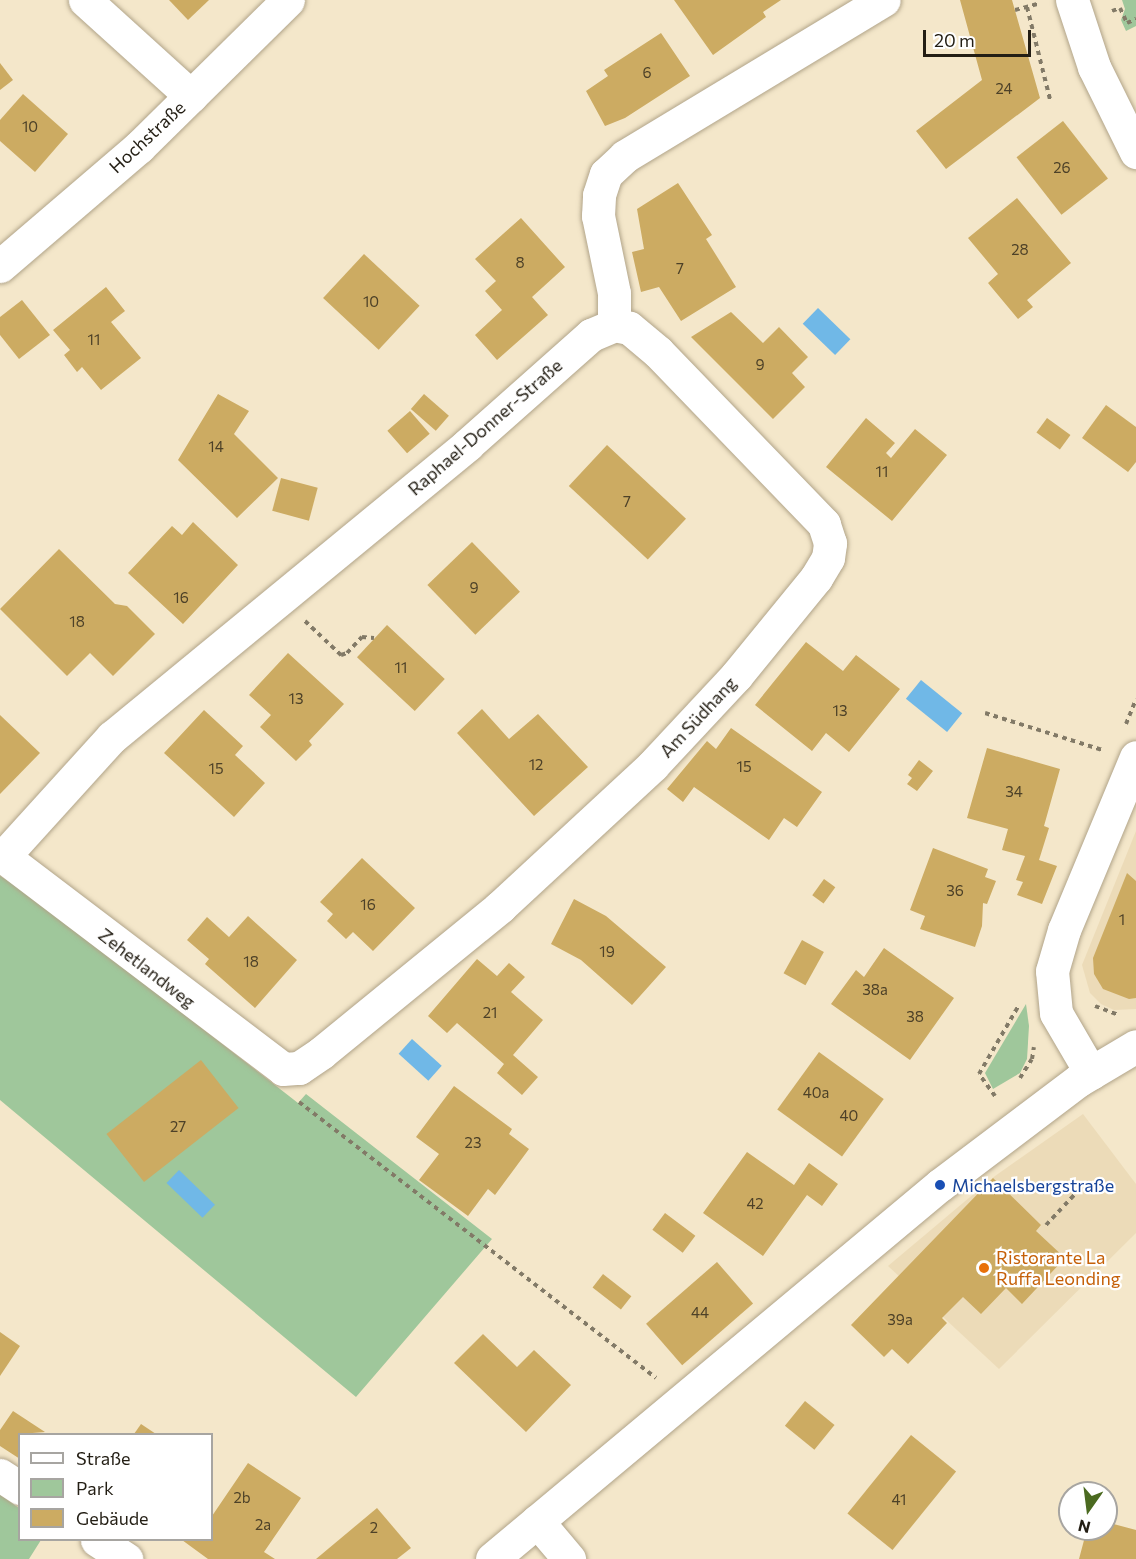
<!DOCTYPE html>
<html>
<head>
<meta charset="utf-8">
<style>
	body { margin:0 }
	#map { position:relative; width:1136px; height:1559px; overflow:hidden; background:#f4e7ca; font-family:Commissioner,sans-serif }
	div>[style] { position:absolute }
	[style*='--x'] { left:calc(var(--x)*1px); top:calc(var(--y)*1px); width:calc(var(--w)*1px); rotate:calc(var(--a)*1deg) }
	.built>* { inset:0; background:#ecdbb8 }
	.green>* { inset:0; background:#9fc79b }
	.water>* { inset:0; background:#70b8e7; transform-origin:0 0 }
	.building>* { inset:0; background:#ccab62; transform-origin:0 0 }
	.path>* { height:4px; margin-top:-2px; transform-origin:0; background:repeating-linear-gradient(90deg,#827a67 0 4.5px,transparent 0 9px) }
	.roads { filter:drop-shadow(0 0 2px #b1a489) drop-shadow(0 0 2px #b1a489) }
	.minor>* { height:33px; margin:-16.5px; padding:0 16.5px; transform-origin:16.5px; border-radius:16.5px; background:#fff }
	.dots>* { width:16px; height:16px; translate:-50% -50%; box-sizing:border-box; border:3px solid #fff; border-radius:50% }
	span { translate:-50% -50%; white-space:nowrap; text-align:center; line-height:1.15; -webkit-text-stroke:4.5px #fff; paint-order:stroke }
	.number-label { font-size:15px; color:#4d4128 }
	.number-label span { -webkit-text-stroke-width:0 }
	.street-label { font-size:18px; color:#231e14 }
	.transit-label { font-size:18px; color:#164399 }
	.left { translate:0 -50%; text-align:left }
	.food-label { font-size:18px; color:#c56008 }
	.legend { position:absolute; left:18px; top:1433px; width:195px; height:108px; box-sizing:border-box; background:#fff; border:2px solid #a7a5a1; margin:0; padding:8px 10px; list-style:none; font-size:18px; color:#231e14 }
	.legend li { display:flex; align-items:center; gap:12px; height:30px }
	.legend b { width:30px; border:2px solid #a7a5a1 }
	.north { position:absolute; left:1058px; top:1481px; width:60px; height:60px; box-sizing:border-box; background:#fff; border:2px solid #a7a5a1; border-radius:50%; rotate:194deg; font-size:16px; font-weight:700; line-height:24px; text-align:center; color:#231e14 }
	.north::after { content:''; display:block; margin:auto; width:21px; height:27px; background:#4b6a20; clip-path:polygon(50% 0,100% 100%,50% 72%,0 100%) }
	.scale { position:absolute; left:923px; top:30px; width:108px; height:27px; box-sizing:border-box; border:3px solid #231e14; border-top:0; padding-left:8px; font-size:18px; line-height:21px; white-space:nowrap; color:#231e14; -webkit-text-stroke:4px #fff; paint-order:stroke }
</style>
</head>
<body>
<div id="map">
	<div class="built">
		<div style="clip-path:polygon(1136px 831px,1136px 1009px,1114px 1010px,1101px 1004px,1090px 993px,1082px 965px)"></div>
		<div style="clip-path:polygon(1083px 1114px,1136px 1184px,1136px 1233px,999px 1369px,888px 1266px,995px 1176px)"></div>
	</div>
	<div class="green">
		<div style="clip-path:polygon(1122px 0,1136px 0,1136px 26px,1126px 31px,1121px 20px,1125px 9px)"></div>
		<div style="clip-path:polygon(0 876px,29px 894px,298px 1103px,306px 1094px,492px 1239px,356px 1397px,0 1100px)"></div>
		<div style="clip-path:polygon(1026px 1004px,1029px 1026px,1027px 1059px,1020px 1073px,993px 1089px,985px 1073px)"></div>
		<div style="clip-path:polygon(0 1495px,19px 1508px,20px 1540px,41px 1540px,29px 1559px,0 1559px)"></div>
	</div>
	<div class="water">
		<div style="left:818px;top:308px;width:45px;height:22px;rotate:44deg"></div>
		<div style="left:921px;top:680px;width:53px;height:24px;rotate:39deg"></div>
		<div style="left:412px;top:1039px;width:40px;height:20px;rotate:42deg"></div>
		<div style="left:179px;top:1170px;width:50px;height:18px;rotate:44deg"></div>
	</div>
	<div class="building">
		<div style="clip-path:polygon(169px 0,209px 0,188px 20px)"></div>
		<div style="clip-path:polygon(674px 0,781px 0,763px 12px,766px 17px,713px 55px)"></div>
		<div style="clip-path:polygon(960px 0,1012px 0,1040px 98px,946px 169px,916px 131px,982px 80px)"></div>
		<div style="clip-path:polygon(661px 33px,690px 76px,625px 118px,605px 126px,586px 91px,608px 76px,604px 70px)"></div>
		<div style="clip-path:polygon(0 63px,13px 80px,0 90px)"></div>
		<div style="clip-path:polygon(23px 94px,68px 134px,35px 172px,0 141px,0 120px)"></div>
		<div style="left:1063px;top:121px;width:73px;height:59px;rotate:52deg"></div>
		<div style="clip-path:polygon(678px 183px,712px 235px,706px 239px,736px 287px,681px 321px,659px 287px,641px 292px,632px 252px,644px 249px,637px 209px)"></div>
		<div style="clip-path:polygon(1017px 198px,1071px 263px,1027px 300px,1033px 307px,1018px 319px,988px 283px,998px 274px,968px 238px)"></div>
		<div style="clip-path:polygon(521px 218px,565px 267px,532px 297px,548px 315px,497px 360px,475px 335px,502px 310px,485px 291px,496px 281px,475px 259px)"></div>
		<div style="left:364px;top:254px;width:76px;height:60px;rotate:43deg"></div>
		<div style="clip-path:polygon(106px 287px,125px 311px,111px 322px,141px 358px,101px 390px,82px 367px,77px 372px,64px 355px,70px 350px,53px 330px)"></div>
		<div style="clip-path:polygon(22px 300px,50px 335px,19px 359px,0 335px,0 317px)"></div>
		<div style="clip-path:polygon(731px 312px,763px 343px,779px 327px,808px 357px,792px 373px,805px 387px,773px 419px,691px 337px)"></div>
		<div style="clip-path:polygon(218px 394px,249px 411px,234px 434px,278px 478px,237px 518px,178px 460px)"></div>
		<div style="left:424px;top:394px;width:33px;height:20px;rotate:41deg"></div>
		<div style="clip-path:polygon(1106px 405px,1136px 427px,1136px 462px,1128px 472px,1082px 438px)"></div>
		<div style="left:410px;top:411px;width:30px;height:30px;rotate:49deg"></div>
		<div style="clip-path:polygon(866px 418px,895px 443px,886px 453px,891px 458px,915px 429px,947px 455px,892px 521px,826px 467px)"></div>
		<div style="left:1047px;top:418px;width:29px;height:18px;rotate:36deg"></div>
		<div style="left:607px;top:445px;width:108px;height:56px;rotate:43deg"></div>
		<div style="left:281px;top:478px;width:38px;height:34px;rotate:15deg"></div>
		<div style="clip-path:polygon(193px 522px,238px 565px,183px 624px,128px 573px,172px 526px,182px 535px)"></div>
		<div style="left:472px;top:542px;width:69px;height:62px;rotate:46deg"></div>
		<div style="clip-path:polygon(59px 549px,115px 604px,127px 606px,155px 634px,113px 676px,90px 653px,67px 676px,0 609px)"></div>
		<div style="left:387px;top:625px;width:79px;height:44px;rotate:43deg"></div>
		<div style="clip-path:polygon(806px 642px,843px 671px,856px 655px,900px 689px,849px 752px,826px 733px,812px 751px,755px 705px)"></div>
		<div style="clip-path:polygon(288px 653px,344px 704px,309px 741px,312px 745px,296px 761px,260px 727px,271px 715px,249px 695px)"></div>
		<div style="clip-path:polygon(482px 709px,509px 739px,538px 714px,588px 767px,534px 816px,457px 733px)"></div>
		<div style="clip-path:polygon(204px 710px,243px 746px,235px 755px,265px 783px,234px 817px,164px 753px)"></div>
		<div style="clip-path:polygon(0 715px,40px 753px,0 794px)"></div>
		<div style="clip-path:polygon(731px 728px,822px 792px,797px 827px,784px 818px,769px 840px,694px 787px,683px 802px,667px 789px,707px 741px,716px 749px)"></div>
		<div style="clip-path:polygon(987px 748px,1060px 769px,1044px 826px,1049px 828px,1039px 860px,1057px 866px,1042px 904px,1017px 895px,1023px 882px,1016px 880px,1025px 856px,1002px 850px,1008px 829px,967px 818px)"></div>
		<div style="clip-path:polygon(919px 760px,933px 771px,917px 791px,907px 784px,912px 778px,908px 775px)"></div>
		<div style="clip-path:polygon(933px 848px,988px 869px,985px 877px,996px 881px,987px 904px,983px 903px,982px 926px,975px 947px,920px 929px,925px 916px,910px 910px)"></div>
		<div style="clip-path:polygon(362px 858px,415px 908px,373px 951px,353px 932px,346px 939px,327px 921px,333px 914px,320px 902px)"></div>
		<div style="clip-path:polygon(1127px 873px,1136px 881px,1136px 998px,1129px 999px,1103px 989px,1094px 974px,1093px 958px)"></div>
		<div style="left:824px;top:879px;width:14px;height:20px;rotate:36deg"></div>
		<div style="clip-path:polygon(574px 899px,606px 916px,666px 967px,632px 1005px,581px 960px,551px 944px)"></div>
		<div style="clip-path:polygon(248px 916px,297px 960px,255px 1008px,205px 964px,209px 959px,187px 940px,207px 917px,229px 937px)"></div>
		<div style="left:802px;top:940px;width:25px;height:38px;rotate:29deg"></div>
		<div style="clip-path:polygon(884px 948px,954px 998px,910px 1060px,831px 1004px,856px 970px,864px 977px)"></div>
		<div style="clip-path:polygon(477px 959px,497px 976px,509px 963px,525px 977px,511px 992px,543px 1020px,513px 1055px,538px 1077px,522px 1095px,497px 1073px,504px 1064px,457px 1023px,447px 1033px,428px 1016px)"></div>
		<div style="left:819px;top:1052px;width:80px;height:71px;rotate:36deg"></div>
		<div style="left:201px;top:1060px;width:61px;height:120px;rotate:52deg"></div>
		<div style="clip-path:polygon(454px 1086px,512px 1129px,509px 1134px,529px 1149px,495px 1195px,488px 1189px,468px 1216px,419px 1180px,439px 1154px,416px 1137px)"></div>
		<div style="clip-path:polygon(747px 1152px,794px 1185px,809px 1163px,838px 1184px,822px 1206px,807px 1195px,763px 1256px,703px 1213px)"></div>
		<div style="clip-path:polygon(993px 1178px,1041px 1225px,1036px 1231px,1065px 1258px,1022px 1304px,1006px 1288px,981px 1314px,963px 1297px,942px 1318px,947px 1323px,908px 1364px,892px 1349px,884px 1357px,851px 1325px)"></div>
		<div style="left:665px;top:1213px;width:38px;height:21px;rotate:37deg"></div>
		<div style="left:717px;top:1262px;width:55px;height:94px;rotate:49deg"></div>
		<div style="left:603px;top:1274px;width:36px;height:17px;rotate:38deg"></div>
		<div style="clip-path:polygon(0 1332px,20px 1346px,0 1376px)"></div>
		<div style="clip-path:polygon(483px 1334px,517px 1367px,534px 1350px,571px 1385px,526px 1432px,454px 1363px)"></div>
		<div style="left:805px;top:1401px;width:38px;height:32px;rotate:39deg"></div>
		<div style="clip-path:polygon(13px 1411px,45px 1432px,20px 1434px,20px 1459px,0 1446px,0 1430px)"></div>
		<div style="clip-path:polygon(141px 1424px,156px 1434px,134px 1434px)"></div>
		<div style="left:911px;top:1435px;width:58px;height:101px;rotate:39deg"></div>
		<div style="clip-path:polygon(248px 1463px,301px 1498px,264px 1552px,275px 1559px,208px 1559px,182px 1540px,212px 1540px,212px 1516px)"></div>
		<div style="clip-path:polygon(377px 1508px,411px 1548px,397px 1559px,316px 1559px)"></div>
		<div style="clip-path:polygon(1106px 1522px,1136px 1530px,1136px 1559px,1079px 1559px,1087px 1529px,1106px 1529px)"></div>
	</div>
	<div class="path">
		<div style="--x:1027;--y:7;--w:95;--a:76"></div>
		<div style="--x:1015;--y:10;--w:23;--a:-15"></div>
		<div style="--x:1112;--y:11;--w:9;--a:-21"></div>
		<div style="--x:1120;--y:8;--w:17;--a:65"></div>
		<div style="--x:1127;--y:23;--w:10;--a:-24"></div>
		<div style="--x:305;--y:621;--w:50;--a:43.4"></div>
		<div style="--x:341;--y:655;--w:6;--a:-18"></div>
		<div style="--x:347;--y:653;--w:22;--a:-47"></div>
		<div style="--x:362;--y:637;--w:12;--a:5"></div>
		<div style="--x:985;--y:713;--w:123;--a:17.5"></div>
		<div style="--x:1126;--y:724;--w:27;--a:-68"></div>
		<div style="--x:1095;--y:1006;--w:25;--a:21"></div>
		<div style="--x:1020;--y:1078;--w:22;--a:-58"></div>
		<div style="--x:1032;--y:1059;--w:12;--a:-81"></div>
		<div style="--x:995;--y:1096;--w:27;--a:-126"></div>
		<div style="--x:979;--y:1074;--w:80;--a:-59.9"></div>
		<div style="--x:299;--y:1102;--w:451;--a:37.7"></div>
		<div style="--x:1046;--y:1225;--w:42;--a:-46.9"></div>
	</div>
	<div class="roads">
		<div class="minor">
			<div style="--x:85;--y:0;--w:143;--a:42.2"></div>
			<div style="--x:1072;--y:0;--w:71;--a:71.8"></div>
			<div style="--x:1094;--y:67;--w:95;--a:63.7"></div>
			<div style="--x:0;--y:266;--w:183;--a:-40.6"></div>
			<div style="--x:139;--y:147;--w:209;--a:-44.6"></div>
			<div style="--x:614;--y:325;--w:32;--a:-90"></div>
			<div style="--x:614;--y:293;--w:79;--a:-101.7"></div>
			<div style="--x:598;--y:216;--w:21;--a:-87"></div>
			<div style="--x:599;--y:195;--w:22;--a:-72"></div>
			<div style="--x:606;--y:174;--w:26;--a:-43"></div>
			<div style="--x:625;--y:156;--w:302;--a:-31.1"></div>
			<div style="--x:0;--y:854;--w:355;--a:37.2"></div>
			<div style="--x:283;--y:1069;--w:16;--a:-4"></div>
			<div style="--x:299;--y:1068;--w:27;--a:-34"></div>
			<div style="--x:321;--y:1053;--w:232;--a:-39.2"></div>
			<div style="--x:501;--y:906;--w:207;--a:-42.8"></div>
			<div style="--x:653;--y:765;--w:122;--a:-47"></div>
			<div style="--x:736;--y:676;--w:127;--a:-50.8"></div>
			<div style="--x:816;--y:578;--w:23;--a:-59"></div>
			<div style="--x:828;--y:558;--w:15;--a:-82"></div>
			<div style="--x:830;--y:543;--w:20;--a:-108"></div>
			<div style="--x:824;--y:524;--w:239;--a:-134"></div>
			<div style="--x:658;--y:352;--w:38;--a:-140"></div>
			<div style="--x:629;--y:328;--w:15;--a:-169"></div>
			<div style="--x:3;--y:857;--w:162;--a:-47.8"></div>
			<div style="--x:112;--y:737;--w:460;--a:-39.4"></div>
			<div style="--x:467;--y:445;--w:166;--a:-41.6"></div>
			<div style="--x:591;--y:335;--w:25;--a:-23"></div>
			<div style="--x:1091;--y:1073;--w:69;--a:-120.3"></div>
			<div style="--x:1056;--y:1013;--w:42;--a:-95.4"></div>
			<div style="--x:1052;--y:971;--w:43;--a:-73.7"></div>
			<div style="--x:1064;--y:930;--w:187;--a:-67.4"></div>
			<div style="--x:0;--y:1475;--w:24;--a:33"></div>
			<div style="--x:537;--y:1521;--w:50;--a:49.9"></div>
			<div style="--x:97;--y:1540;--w:35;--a:33"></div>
			<div style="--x:492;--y:1559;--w:584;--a:-39.86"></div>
			<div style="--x:940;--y:1185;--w:174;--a:-37.1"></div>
			<div style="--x:1079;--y:1080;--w:66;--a:-30.8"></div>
		</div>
	</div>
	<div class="dots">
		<div style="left:940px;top:1185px;background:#1a4fb4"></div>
		<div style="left:984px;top:1268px;background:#e8710a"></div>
	</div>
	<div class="number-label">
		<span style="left:647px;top:73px">6</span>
		<span style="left:1004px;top:89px">24</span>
		<span style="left:30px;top:127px">10</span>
		<span style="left:1062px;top:168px">26</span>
		<span style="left:1020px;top:250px">28</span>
		<span style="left:520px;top:263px">8</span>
		<span style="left:680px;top:269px">7</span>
		<span style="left:371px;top:302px">10</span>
		<span style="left:94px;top:340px">11</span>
		<span style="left:760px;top:365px">9</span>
		<span style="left:216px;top:447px">14</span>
		<span style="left:882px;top:472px">11</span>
		<span style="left:627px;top:502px">7</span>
		<span style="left:474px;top:588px">9</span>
		<span style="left:181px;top:598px">16</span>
		<span style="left:77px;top:622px">18</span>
		<span style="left:401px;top:668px">11</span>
		<span style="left:296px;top:699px">13</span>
		<span style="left:840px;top:711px">13</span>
		<span style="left:536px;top:765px">12</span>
		<span style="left:744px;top:767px">15</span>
		<span style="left:216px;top:769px">15</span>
		<span style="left:1014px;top:792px">34</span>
		<span style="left:955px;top:891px">36</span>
		<span style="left:368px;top:905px">16</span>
		<span style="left:1122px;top:920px">1</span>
		<span style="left:607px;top:952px">19</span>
		<span style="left:251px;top:962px">18</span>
		<span style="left:875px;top:990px">38a</span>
		<span style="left:490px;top:1013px">21</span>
		<span style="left:915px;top:1017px">38</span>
		<span style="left:816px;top:1093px">40a</span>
		<span style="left:849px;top:1116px">40</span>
		<span style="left:178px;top:1127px">27</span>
		<span style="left:473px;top:1143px">23</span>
		<span style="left:755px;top:1204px">42</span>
		<span style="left:700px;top:1313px">44</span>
		<span style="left:900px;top:1320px">39a</span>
		<span style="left:242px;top:1498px">2b</span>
		<span style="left:899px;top:1500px">41</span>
		<span style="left:263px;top:1525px">2a</span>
		<span style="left:374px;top:1528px">2</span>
	</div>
	<div class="street-label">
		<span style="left:147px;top:137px;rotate:-43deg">Hochstraße</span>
		<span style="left:485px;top:427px;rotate:-41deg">Raphael-Donner-Straße</span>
		<span style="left:698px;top:717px;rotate:-47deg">Am Südhang</span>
		<span style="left:147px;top:968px;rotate:38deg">Zehetlandweg</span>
	</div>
	<div class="transit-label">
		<span class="left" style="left:952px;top:1185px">Michaelsbergstraße</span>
	</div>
	<div class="food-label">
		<span class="left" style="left:996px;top:1268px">Ristorante La<br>Ruffa Leonding</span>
	</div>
	<ul class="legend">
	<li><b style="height:8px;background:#fff"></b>Straße</li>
	<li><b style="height:16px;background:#9fc79b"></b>Park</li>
	<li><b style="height:16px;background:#ccab62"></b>Gebäude</li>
	</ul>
	<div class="north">N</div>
	<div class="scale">20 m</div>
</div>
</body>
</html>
